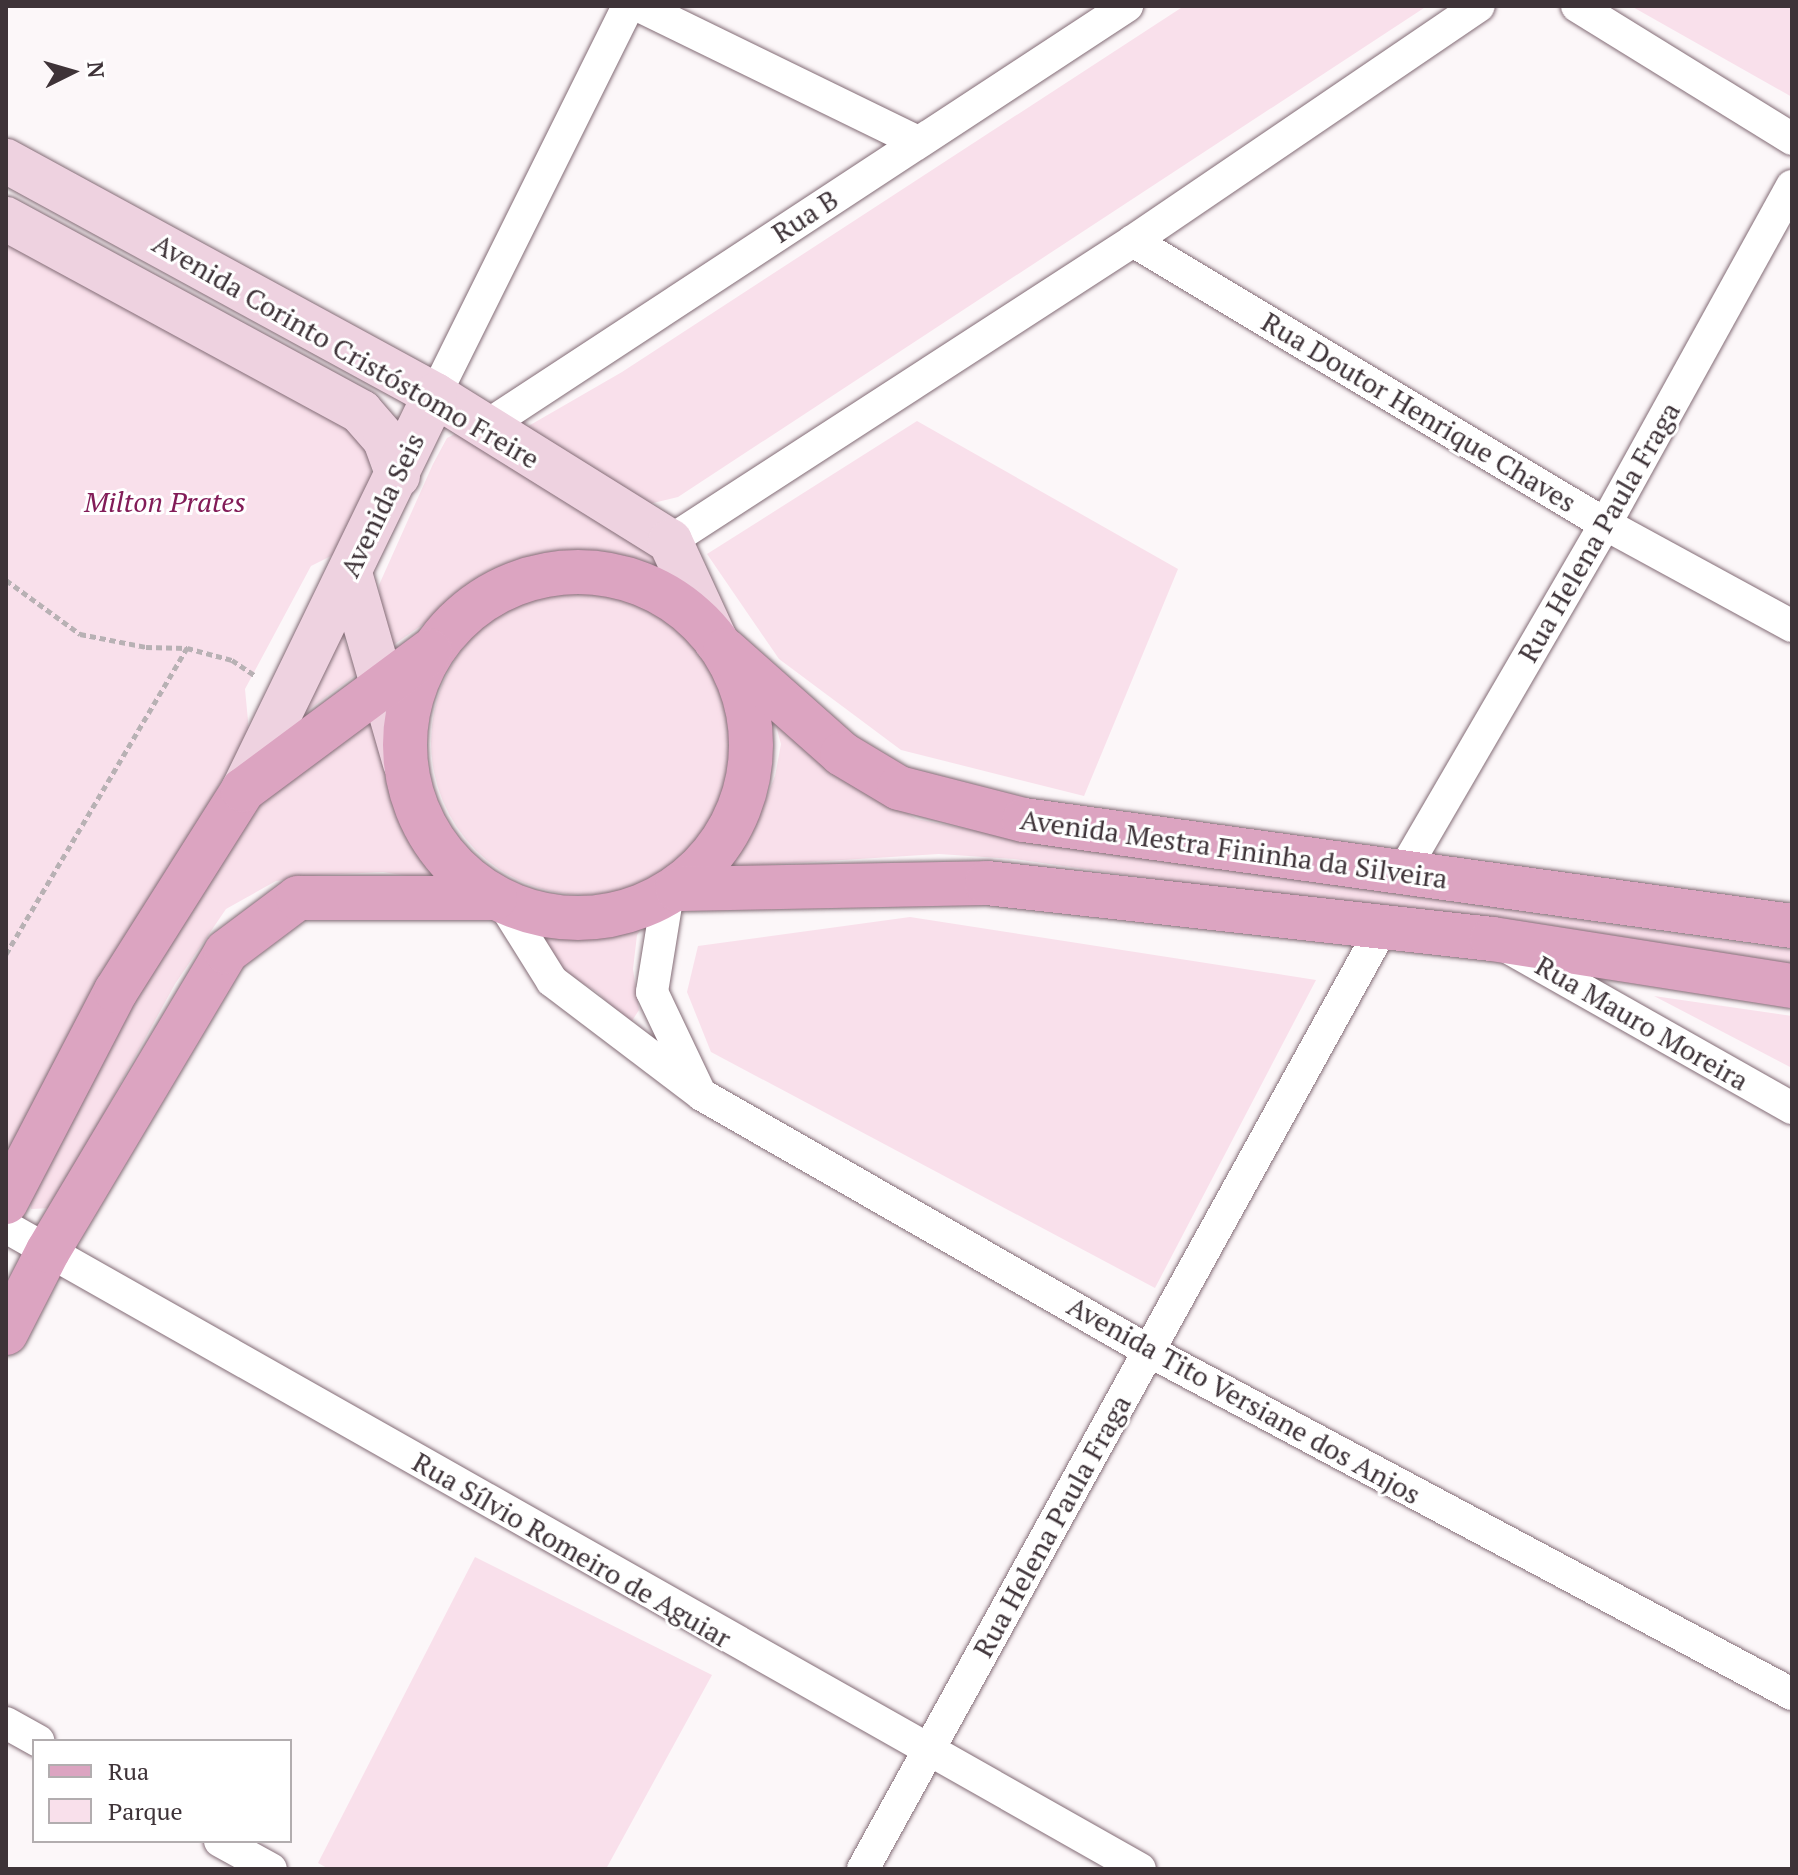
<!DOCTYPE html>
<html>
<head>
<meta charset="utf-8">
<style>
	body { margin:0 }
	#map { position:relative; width:1798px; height:1875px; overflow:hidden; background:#fcf7f9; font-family:"PT Serif",serif }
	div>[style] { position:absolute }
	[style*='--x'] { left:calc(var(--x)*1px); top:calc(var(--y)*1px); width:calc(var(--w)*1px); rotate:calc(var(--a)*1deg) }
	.green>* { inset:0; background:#f9e0eb }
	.round { border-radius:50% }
	.path>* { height:5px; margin-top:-2.5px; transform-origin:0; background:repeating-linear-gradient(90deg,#b8b1b4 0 6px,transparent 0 10px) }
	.roads { filter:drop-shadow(0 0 2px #836c76) drop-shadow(0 0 2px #836c76) }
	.street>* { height:32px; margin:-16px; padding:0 16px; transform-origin:16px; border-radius:16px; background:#fff }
	.secondary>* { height:44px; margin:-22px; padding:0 22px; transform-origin:22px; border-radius:22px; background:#eed2e0 }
	.primary>* { height:44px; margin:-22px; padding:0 22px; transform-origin:22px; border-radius:22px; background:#dca4c1 }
	.primary>.ring { margin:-22px; padding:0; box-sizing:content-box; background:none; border:44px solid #dca4c1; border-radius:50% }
	span { translate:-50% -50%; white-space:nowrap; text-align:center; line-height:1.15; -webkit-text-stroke:6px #fff; paint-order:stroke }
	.street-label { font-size:28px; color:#3e3338 }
	.park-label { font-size:28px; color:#821c58; font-style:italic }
	.frame { position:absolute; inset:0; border:8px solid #3e3338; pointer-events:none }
	.legend { position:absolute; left:32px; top:1739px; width:260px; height:104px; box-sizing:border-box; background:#fff; border:2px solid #b2adaf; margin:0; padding:10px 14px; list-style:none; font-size:24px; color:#3e3338 }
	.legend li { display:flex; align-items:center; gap:16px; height:40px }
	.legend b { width:40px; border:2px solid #b2adaf }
	.north { position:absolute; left:32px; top:32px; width:80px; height:80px; -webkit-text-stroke:6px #fff; paint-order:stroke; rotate:85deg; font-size:22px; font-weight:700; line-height:32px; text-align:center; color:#3e3338 }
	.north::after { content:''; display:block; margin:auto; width:28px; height:36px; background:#3e3338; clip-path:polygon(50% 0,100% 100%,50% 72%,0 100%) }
</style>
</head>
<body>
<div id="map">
	<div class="green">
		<div style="clip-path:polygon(1184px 6px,1427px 6px,678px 497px,649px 504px,525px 428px,622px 372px)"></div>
		<div style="clip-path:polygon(1631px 6px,1792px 6px,1792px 97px)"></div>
		<div style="clip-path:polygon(6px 231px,340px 414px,366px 442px,373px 483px,345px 549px,311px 566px,245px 689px,249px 731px,6px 1173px)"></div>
		<div style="clip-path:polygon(917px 421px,1178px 569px,1084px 796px,901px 750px,779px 659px,707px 554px)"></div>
		<div style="clip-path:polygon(461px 431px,614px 509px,670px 576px,639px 559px,552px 552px,491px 577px,392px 646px,381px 615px,379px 585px,433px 464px,447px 438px)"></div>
		<div class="round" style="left:431px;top:589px;width:306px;height:306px"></div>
		<div style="clip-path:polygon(341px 631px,357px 674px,292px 722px)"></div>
		<div style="clip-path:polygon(773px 715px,855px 785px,917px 819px,1032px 842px,1792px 950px,1792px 970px,1014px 859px,939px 854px,730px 867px,751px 836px,775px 776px,781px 744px)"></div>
		<div style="clip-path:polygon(374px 717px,389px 785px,407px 830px,426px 862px,457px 884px,383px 872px,320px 875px,276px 881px,226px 909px,175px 984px,52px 1208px,31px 1209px,28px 1183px,246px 811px)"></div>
		<div style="clip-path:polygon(910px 917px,1316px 980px,1155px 1288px,711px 1052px,687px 992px,698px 946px)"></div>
		<div style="clip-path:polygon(649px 918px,637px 935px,633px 969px,639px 1010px,630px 1024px,597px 992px,564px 972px,523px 924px,552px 931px,583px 931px)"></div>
		<div style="clip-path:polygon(1654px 996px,1792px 1016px,1792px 1068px)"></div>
		<div style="clip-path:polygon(475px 1557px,712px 1675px,606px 1869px,329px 1869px,318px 1863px)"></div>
	</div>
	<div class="path">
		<div style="--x:6;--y:580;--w:92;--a:36.1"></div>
		<div style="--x:80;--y:634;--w:67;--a:11.1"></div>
		<div style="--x:146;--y:647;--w:41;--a:1.4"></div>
		<div style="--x:187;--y:648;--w:47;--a:14.9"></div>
		<div style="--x:232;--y:660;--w:27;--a:34"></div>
		<div style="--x:6;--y:954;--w:356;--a:-59.4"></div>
	</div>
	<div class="roads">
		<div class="street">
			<div style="--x:639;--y:6;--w:310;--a:26"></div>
			<div style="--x:1577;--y:6;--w:253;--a:31.7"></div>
			<div style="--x:1133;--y:241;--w:550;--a:30.95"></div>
			<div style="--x:1605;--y:524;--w:213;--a:28.6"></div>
			<div style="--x:435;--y:395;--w:434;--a:-63.6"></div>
			<div style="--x:485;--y:427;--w:768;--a:-33.26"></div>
			<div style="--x:670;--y:541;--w:552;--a:-32.94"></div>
			<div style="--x:1133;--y:241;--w:418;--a:-34.2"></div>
			<div style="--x:1401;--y:875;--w:399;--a:-59.8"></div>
			<div style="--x:1602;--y:530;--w:393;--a:-61.1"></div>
			<div style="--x:668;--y:893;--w:100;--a:99.2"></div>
			<div style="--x:652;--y:992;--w:107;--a:64.6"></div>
			<div style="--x:502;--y:901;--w:94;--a:58"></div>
			<div style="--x:552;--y:981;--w:188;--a:37.2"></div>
			<div style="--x:702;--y:1095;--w:515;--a:29.8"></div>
			<div style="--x:1149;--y:1351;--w:729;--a:28.08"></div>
			<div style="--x:1509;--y:948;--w:325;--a:29.5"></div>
			<div style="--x:6;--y:1227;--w:1303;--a:29.52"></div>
			<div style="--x:6;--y:1723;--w:37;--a:29"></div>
			<div style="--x:220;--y:1841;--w:58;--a:28.8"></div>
			<div style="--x:863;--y:1869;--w:1072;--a:-61.12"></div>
		</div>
		<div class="secondary">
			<div style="--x:6;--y:161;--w:489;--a:28.6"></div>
			<div style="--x:435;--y:395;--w:277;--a:31.9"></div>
			<div style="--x:670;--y:541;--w:110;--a:65.3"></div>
			<div style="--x:6;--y:219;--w:404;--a:28.5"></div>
			<div style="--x:361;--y:412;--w:37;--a:49"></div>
			<div style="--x:385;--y:440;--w:38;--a:70"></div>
			<div style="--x:350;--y:573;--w:198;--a:73.9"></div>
			<div style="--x:243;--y:790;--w:439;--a:-64.1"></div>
		</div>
		<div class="primary">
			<div class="ring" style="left:405px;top:572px;width:302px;height:302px"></div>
			<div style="--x:725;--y:650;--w:157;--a:41.6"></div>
			<div style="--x:842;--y:754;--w:66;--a:30.8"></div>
			<div style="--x:899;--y:788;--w:129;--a:14.4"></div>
			<div style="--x:1024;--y:820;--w:775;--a:7.86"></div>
			<div style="--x:677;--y:889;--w:310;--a:-1.1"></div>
			<div style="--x:987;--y:883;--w:508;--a:6.33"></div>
			<div style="--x:1492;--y:939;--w:304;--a:8.9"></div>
			<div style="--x:6;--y:1202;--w:238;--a:-62.5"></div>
			<div style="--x:116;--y:991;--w:238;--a:-57.7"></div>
			<div style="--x:243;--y:790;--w:233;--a:-36.6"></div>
			<div style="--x:6;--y:1333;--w:92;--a:-62.9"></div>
			<div style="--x:48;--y:1251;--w:348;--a:-59.2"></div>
			<div style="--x:226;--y:952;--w:90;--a:-36.9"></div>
			<div style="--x:298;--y:898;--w:197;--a:0"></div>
		</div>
	</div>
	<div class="street-label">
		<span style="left:805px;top:216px;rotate:-33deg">Rua B</span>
		<span style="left:346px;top:351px;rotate:30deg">Avenida Corinto Cristóstomo Freire</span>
		<span style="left:1419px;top:412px;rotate:31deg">Rua Doutor Henrique Chaves</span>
		<span style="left:382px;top:505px;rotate:-64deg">Avenida Seis</span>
		<span style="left:1599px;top:532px;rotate:-60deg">Rua Helena Paula Fraga</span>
		<span style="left:1234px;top:849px;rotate:8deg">Avenida Mestra Fininha da Silveira</span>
		<span style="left:1642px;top:1023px;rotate:30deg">Rua Mauro Moreira</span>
		<span style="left:1244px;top:1400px;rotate:29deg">Avenida Tito Versiane dos Anjos</span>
		<span style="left:1052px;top:1526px;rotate:-61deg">Rua Helena Paula Fraga</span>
		<span style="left:572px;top:1550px;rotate:30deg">Rua Sílvio Romeiro de Aguiar</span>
	</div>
	<div class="park-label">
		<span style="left:165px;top:502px">Milton Prates</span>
	</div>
	<div class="frame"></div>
	<ul class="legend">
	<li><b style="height:10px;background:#dca4c1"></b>Rua</li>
	<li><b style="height:22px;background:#f9e0eb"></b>Parque</li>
	</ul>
	<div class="north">N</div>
</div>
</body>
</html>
